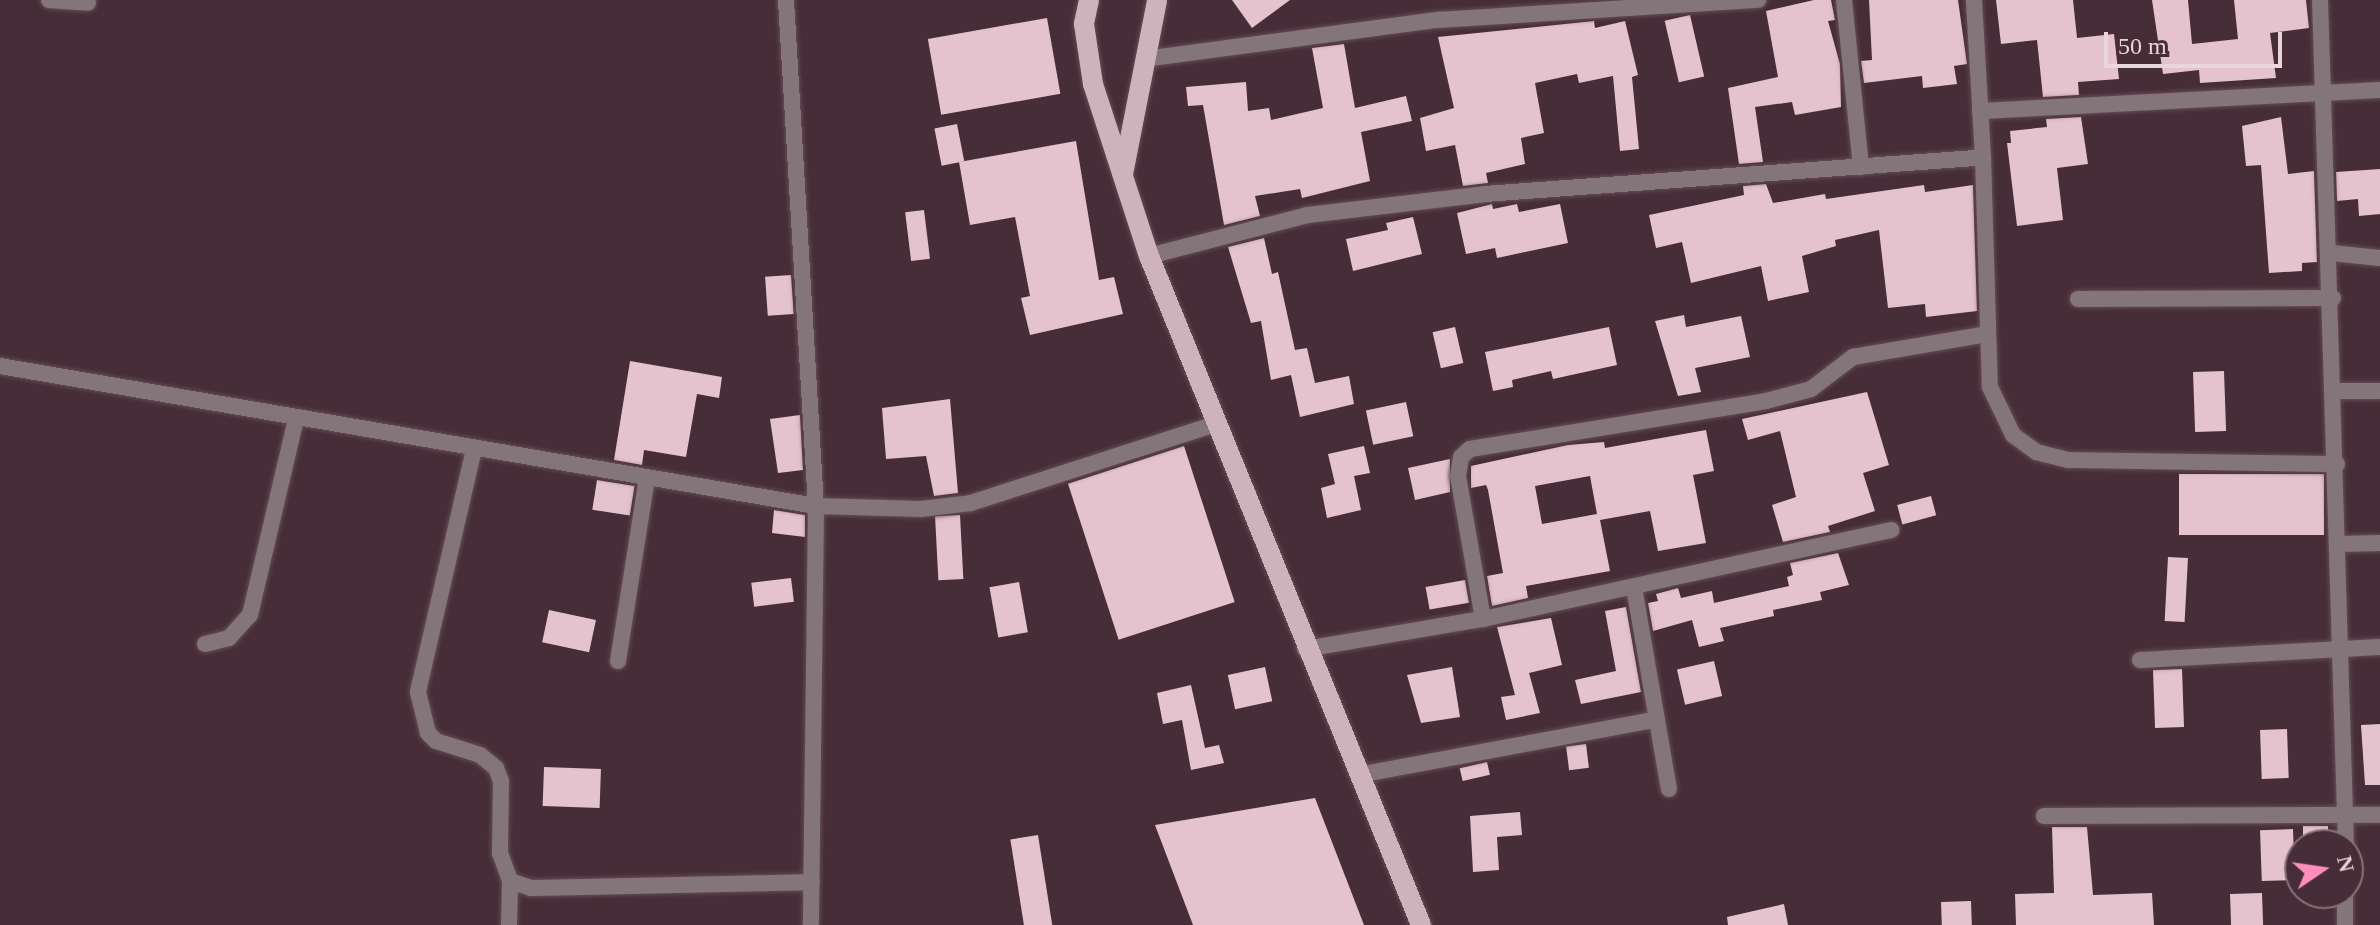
<!DOCTYPE html>
<html>
<head>
<meta charset="utf-8">
<style>
	body { margin:0 }
	#map { position:relative; width:2380px; height:925px; overflow:hidden; background:#472d37; font-family:Georgia,serif }
	div>[style] { position:absolute }
	[style*='--x'] { left:calc(var(--x)*1px); top:calc(var(--y)*1px); width:calc(var(--w)*1px); rotate:calc(var(--a)*1deg) }
	.building>* { inset:0; background:#e4c3ce; transform-origin:0 0 }
	.roads { filter:drop-shadow(0 0 2px #644b55) drop-shadow(0 0 2px #644b55) }
	.minor>* { height:16px; margin:-8px; padding:0 8px; transform-origin:8px; border-radius:8px; background:#83757a }
	.primary>* { height:20px; margin:-10px; padding:0 10px; transform-origin:10px; border-radius:10px; background:#cfb3bc }
	span { translate:-50% -50%; white-space:nowrap; text-align:center; line-height:1.15; -webkit-text-stroke:8px #472d37; paint-order:stroke }
	.north { position:absolute; left:2284px; top:829px; width:80px; height:80px; box-sizing:border-box; background:#472d37; border:2px solid #877179; border-radius:50%; rotate:77deg; font-size:22px; font-weight:700; line-height:32px; text-align:center; color:#e8d6dc }
	.north::after { content:''; display:block; margin:auto; width:28px; height:36px; background:#ff8ebb; clip-path:polygon(50% 0,100% 100%,50% 72%,0 100%) }
	.scale { position:absolute; left:2104px; top:32px; width:178px; height:36px; box-sizing:border-box; border:4px solid #e8d6dc; border-top:0; padding-left:10px; font-size:24px; line-height:28px; white-space:nowrap; color:#e8d6dc; -webkit-text-stroke:6px #472d37; paint-order:stroke }
</style>
</head>
<body>
<div id="map">
	<div class="building">
		<div style="clip-path:polygon(1232px 0,1290px 0,1252px 28px)"></div>
		<div style="clip-path:polygon(1814px 0,1831px 0,1835px 20px,1828px 21px,1840px 64px,1841px 107px,1795px 115px,1792px 102px,1755px 107px,1763px 162px,1739px 164px,1728px 88px,1778px 77px,1766px 11px)"></div>
		<div style="clip-path:polygon(1869px 0,1958px 0,1967px 64px,1954px 66px,1957px 84px,1923px 88px,1922px 76px,1864px 83px,1861px 61px,1872px 60px)"></div>
		<div style="clip-path:polygon(1996px 0,2073px 0,2077px 38px,2114px 34px,2119px 79px,2078px 82px,2079px 95px,2043px 97px,2037px 40px,2001px 44px)"></div>
		<div style="clip-path:polygon(2152px 0,2188px 0,2192px 44px,2238px 39px,2234px 0,2306px 0,2309px 28px,2270px 33px,2276px 78px,2200px 83px,2199px 70px,2163px 74px)"></div>
		<div style="left:1690px;top:15px;width:63px;height:26px;rotate:77deg"></div>
		<div style="left:1047px;top:18px;width:77px;height:121px;rotate:80deg"></div>
		<div style="clip-path:polygon(1594px 21px,1595px 28px,1625px 21px,1638px 75px,1632px 77px,1639px 149px,1620px 151px,1613px 76px,1579px 83px,1577px 74px,1535px 83px,1544px 133px,1521px 138px,1525px 164px,1486px 173px,1488px 183px,1463px 186px,1455px 145px,1426px 151px,1420px 118px,1454px 108px,1438px 37px)"></div>
		<div style="clip-path:polygon(1344px 44px,1355px 108px,1406px 96px,1412px 121px,1361px 132px,1370px 181px,1302px 198px,1300px 189px,1255px 196px,1260px 216px,1224px 225px,1203px 105px,1188px 106px,1186px 87px,1246px 82px,1248px 111px,1269px 108px,1271px 120px,1323px 108px,1312px 48px)"></div>
		<div style="clip-path:polygon(2081px 117px,2088px 164px,2057px 168px,2063px 220px,2017px 226px,2007px 143px,2011px 143px,2010px 131px,2047px 127px,2046px 119px)"></div>
		<div style="clip-path:polygon(2281px 117px,2288px 174px,2314px 171px,2317px 262px,2302px 263px,2302px 271px,2269px 273px,2261px 165px,2246px 166px,2242px 126px)"></div>
		<div style="left:957px;top:124px;width:38px;height:23px;rotate:79deg"></div>
		<div style="clip-path:polygon(1076px 141px,1099px 280px,1114px 277px,1123px 314px,1030px 335px,1021px 298px,1030px 296px,1015px 217px,970px 225px,959px 162px)"></div>
		<div style="clip-path:polygon(2380px 169px,2380px 214px,2359px 216px,2358px 199px,2337px 201px,2336px 172px)"></div>
		<div style="clip-path:polygon(1766px 184px,1773px 203px,1825px 194px,1826px 199px,1924px 185px,1925px 192px,1973px 185px,1977px 311px,1926px 317px,1925px 304px,1888px 308px,1879px 230px,1835px 240px,1836px 246px,1802px 256px,1809px 292px,1768px 301px,1761px 266px,1691px 283px,1682px 242px,1656px 248px,1649px 215px,1744px 195px,1743px 186px)"></div>
		<div style="clip-path:polygon(1492px 204px,1493px 209px,1517px 204px,1519px 212px,1560px 204px,1568px 243px,1497px 258px,1495px 248px,1466px 254px,1457px 213px)"></div>
		<div style="left:924px;top:210px;width:49px;height:19px;rotate:83deg"></div>
		<div style="clip-path:polygon(1413px 217px,1422px 254px,1353px 271px,1346px 239px,1388px 230px,1386px 223px)"></div>
		<div style="clip-path:polygon(1264px 238px,1272px 274px,1278px 272px,1295px 350px,1307px 348px,1315px 383px,1349px 376px,1354px 404px,1300px 417px,1291px 375px,1271px 380px,1261px 321px,1251px 323px,1228px 247px)"></div>
		<div style="left:791px;top:275px;width:39px;height:26px;rotate:86deg"></div>
		<div style="clip-path:polygon(1684px 315px,1686px 327px,1741px 316px,1750px 357px,1695px 368px,1701px 392px,1678px 396px,1655px 321px)"></div>
		<div style="left:1455px;top:327px;width:37px;height:23px;rotate:77deg"></div>
		<div style="clip-path:polygon(1609px 327px,1617px 365px,1553px 379px,1551px 371px,1512px 380px,1513px 387px,1493px 391px,1485px 352px)"></div>
		<div style="clip-path:polygon(630px 361px,722px 377px,719px 398px,697px 394px,686px 457px,644px 450px,642px 465px,614px 460px)"></div>
		<div style="left:2224px;top:371px;width:60px;height:31px;rotate:88deg"></div>
		<div style="clip-path:polygon(1867px 392px,1889px 465px,1863px 473px,1875px 511px,1828px 526px,1830px 532px,1783px 542px,1772px 505px,1796px 497px,1780px 431px,1748px 440px,1742px 419px)"></div>
		<div style="clip-path:polygon(950px 399px,958px 493px,934px 496px,926px 456px,886px 459px,882px 408px)"></div>
		<div style="left:1406px;top:402px;width:35px;height:41px;rotate:78deg"></div>
		<div style="clip-path:polygon(800px 415px,803px 470px,778px 473px,770px 419px)"></div>
		<div style="clip-path:polygon(evenodd,1706px 430px,1714px 471px,1693px 475px,1706px 543px,1658px 551px,1650px 511px,1600px 520px,1610px 571px,1526px 586px,1528px 598px,1492px 606px,1487px 576px,1503px 573px,1488px 490px,1486px 485px,1471px 488px,1471px 466px,1568px 445px,1604px 442px,1605px 448px,1706px 430px,1590px 476px,1597px 514px,1542px 524px,1535px 486px,1590px 476px)"></div>
		<div style="left:1184px;top:446px;width:164px;height:122px;rotate:72deg"></div>
		<div style="clip-path:polygon(1364px 446px,1370px 473px,1354px 476px,1361px 510px,1327px 518px,1321px 488px,1335px 484px,1328px 454px)"></div>
		<div style="clip-path:polygon(1450px 459px,1450px 492px,1415px 500px,1408px 468px)"></div>
		<div style="left:2179px;top:474px;width:145px;height:61px"></div>
		<div style="left:597px;top:480px;width:38px;height:30px;rotate:9deg"></div>
		<div style="left:1931px;top:496px;width:20px;height:35px;rotate:75deg"></div>
		<div style="clip-path:polygon(774px 510px,805px 515px,805px 537px,772px 533px)"></div>
		<div style="left:960px;top:515px;width:64px;height:25px;rotate:87deg"></div>
		<div style="clip-path:polygon(1838px 553px,1849px 585px,1820px 592px,1822px 600px,1773px 610px,1774px 616px,1720px 628px,1724px 641px,1699px 647px,1692px 620px,1653px 631px,1648px 603px,1658px 601px,1656px 594px,1678px 588px,1681px 598px,1712px 591px,1714px 603px,1789px 586px,1787px 577px,1793px 575px,1790px 563px)"></div>
		<div style="left:2168px;top:557px;width:20px;height:64px;rotate:3deg"></div>
		<div style="left:791px;top:578px;width:24px;height:40px;rotate:83deg"></div>
		<div style="left:1465px;top:580px;width:23px;height:40px;rotate:80deg"></div>
		<div style="left:1019px;top:582px;width:51px;height:30px;rotate:80deg"></div>
		<div style="clip-path:polygon(1626px 607px,1641px 692px,1581px 704px,1575px 680px,1616px 671px,1605px 611px)"></div>
		<div style="left:549px;top:610px;width:48px;height:33px;rotate:12deg"></div>
		<div style="clip-path:polygon(1551px 618px,1562px 665px,1529px 673px,1540px 713px,1506px 720px,1501px 697px,1515px 695px,1497px 627px)"></div>
		<div style="left:1714px;top:661px;width:36px;height:38px;rotate:77deg"></div>
		<div style="left:1265px;top:667px;width:35px;height:38px;rotate:78deg"></div>
		<div style="clip-path:polygon(1452px 667px,1460px 717px,1421px 723px,1407px 675px)"></div>
		<div style="left:2182px;top:669px;width:58px;height:29px;rotate:88deg"></div>
		<div style="clip-path:polygon(1191px 685px,1205px 748px,1219px 745px,1224px 763px,1191px 770px,1182px 720px,1163px 724px,1157px 693px)"></div>
		<div style="clip-path:polygon(2380px 724px,2380px 785px,2365px 785px,2361px 725px)"></div>
		<div style="left:2287px;top:729px;width:49px;height:27px;rotate:88deg"></div>
		<div style="left:1586px;top:744px;width:24px;height:20px;rotate:83deg"></div>
		<div style="left:1487px;top:762px;width:13px;height:28px;rotate:77deg"></div>
		<div style="left:544px;top:767px;width:57px;height:39px;rotate:2deg"></div>
		<div style="clip-path:polygon(1315px 798px,1364px 925px,1193px 925px,1155px 825px)"></div>
		<div style="clip-path:polygon(1520px 812px,1522px 835px,1497px 837px,1499px 870px,1473px 872px,1470px 816px)"></div>
		<div style="left:2303px;top:826px;width:25px;height:19px"></div>
		<div style="clip-path:polygon(2052px 827px,2087px 827px,2093px 895px,2152px 893px,2154px 925px,2016px 925px,2015px 894px,2054px 893px)"></div>
		<div style="left:2293px;top:829px;width:51px;height:33px;rotate:88deg"></div>
		<div style="left:1038px;top:835px;width:91px;height:28px;rotate:81deg"></div>
		<div style="left:2262px;top:893px;width:32px;height:32px;rotate:88deg"></div>
		<div style="left:1971px;top:901px;width:24px;height:30px;rotate:88deg"></div>
		<div style="clip-path:polygon(1784px 904px,1788px 925px,1728px 925px,1727px 917px)"></div>
	</div>
	<div class="roads">
		<div class="minor">
			<div style="--x:49;--y:0;--w:39;--a:4"></div>
			<div style="--x:786;--y:0;--w:507;--a:86.61"></div>
			<div style="--x:816;--y:506;--w:419;--a:90.7"></div>
			<div style="--x:1844;--y:0;--w:168;--a:84.2"></div>
			<div style="--x:2320;--y:0;--w:845;--a:88.24"></div>
			<div style="--x:1144;--y:59;--w:297;--a:-7.6"></div>
			<div style="--x:1438;--y:20;--w:321;--a:-3.6"></div>
			<div style="--x:1980;--y:111;--w:401;--a:-3"></div>
			<div style="--x:1983;--y:157;--w:230;--a:88.3"></div>
			<div style="--x:1990;--y:387;--w:53;--a:64.4"></div>
			<div style="--x:2013;--y:435;--w:29;--a:36"></div>
			<div style="--x:2036;--y:452;--w:33;--a:14"></div>
			<div style="--x:2068;--y:460;--w:269;--a:0.9"></div>
			<div style="--x:2331;--y:253;--w:49;--a:5.8"></div>
			<div style="--x:1149;--y:256;--w:163;--a:-14.5"></div>
			<div style="--x:1307;--y:215;--w:179;--a:-6.7"></div>
			<div style="--x:1485;--y:194;--w:499;--a:-4.2"></div>
			<div style="--x:1983;--y:157;--w:157;--a:-93.3"></div>
			<div style="--x:2078;--y:299;--w:255;--a:-0.2"></div>
			<div style="--x:0;--y:366;--w:828;--a:9.74"></div>
			<div style="--x:816;--y:506;--w:105;--a:1.6"></div>
			<div style="--x:921;--y:509;--w:50;--a:-6.8"></div>
			<div style="--x:971;--y:503;--w:260;--a:-17.9"></div>
			<div style="--x:2335;--y:391;--w:45;--a:0"></div>
			<div style="--x:474;--y:449;--w:249;--a:103"></div>
			<div style="--x:418;--y:692;--w:42;--a:76.3"></div>
			<div style="--x:428;--y:733;--w:11;--a:45"></div>
			<div style="--x:436;--y:741;--w:46;--a:17.7"></div>
			<div style="--x:480;--y:755;--w:21;--a:39"></div>
			<div style="--x:496;--y:768;--w:14;--a:69"></div>
			<div style="--x:501;--y:781;--w:72;--a:90.8"></div>
			<div style="--x:500;--y:853;--w:30;--a:70"></div>
			<div style="--x:510;--y:881;--w:22;--a:18"></div>
			<div style="--x:531;--y:888;--w:281;--a:-1.2"></div>
			<div style="--x:2340;--y:544;--w:40;--a:-1.4"></div>
			<div style="--x:1634;--y:587;--w:205;--a:80.2"></div>
			<div style="--x:1483;--y:619;--w:145;--a:-99.9"></div>
			<div style="--x:1458;--y:476;--w:19;--a:-81"></div>
			<div style="--x:1461;--y:457;--w:12;--a:-42"></div>
			<div style="--x:1470;--y:449;--w:300;--a:-9.2"></div>
			<div style="--x:1766;--y:401;--w:47;--a:-14.9"></div>
			<div style="--x:1811;--y:389;--w:53;--a:-37.3"></div>
			<div style="--x:1853;--y:357;--w:137;--a:-9.7"></div>
			<div style="--x:205;--y:644;--w:25;--a:-14"></div>
			<div style="--x:229;--y:638;--w:31;--a:-48"></div>
			<div style="--x:250;--y:615;--w:201;--a:-76.8"></div>
			<div style="--x:1305;--y:649;--w:181;--a:-9.6"></div>
			<div style="--x:1483;--y:619;--w:418;--a:-12.3"></div>
			<div style="--x:2140;--y:660;--w:240;--a:-3.1"></div>
			<div style="--x:618;--y:661;--w:185;--a:-81"></div>
			<div style="--x:1359;--y:775;--w:303;--a:-10.6"></div>
			<div style="--x:2044;--y:816;--w:336;--a:-0.2"></div>
			<div style="--x:509;--y:925;--w:44;--a:-88.7"></div>
			<div style="--x:2345;--y:925;--w:32;--a:-90"></div>
		</div>
		<div class="primary">
			<div style="--x:1089;--y:0;--w:25;--a:102"></div>
			<div style="--x:1084;--y:24;--w:61;--a:81.5"></div>
			<div style="--x:1093;--y:84;--w:181;--a:72"></div>
			<div style="--x:1149;--y:256;--w:722;--a:67.87"></div>
			<div style="--x:1123;--y:174;--w:177;--a:-78.9"></div>
		</div>
	</div>
	<div class="north">N</div>
	<div class="scale">50 m</div>
</div>
</body>
</html>
